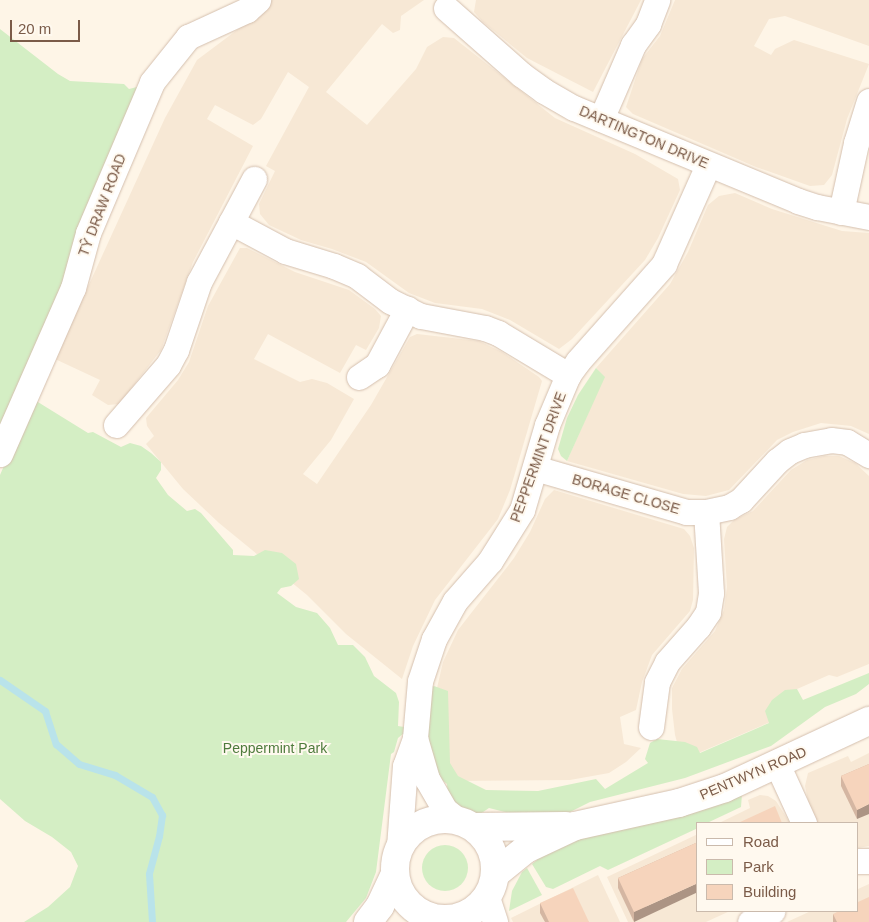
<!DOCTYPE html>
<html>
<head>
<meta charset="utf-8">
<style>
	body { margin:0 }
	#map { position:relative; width:869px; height:922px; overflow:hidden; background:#fef5e7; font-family:Helvetica,sans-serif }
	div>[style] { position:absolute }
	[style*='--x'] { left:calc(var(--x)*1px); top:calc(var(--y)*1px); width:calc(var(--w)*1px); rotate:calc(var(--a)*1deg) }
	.residential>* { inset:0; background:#f7e8d5 }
	.green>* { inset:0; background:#d4eec4 }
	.round { border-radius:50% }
	.stream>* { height:7px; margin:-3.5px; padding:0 3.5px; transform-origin:3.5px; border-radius:3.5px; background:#b9e3ea }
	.roads { filter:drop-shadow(0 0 1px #d4bfae) drop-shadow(0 0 1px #d4bfae) }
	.minor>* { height:25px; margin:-12.5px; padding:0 12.5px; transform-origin:12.5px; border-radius:12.5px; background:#fff }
	.tertiary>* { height:28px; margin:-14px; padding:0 14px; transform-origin:14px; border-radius:14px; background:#fff }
	.tertiary>.ring { margin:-14px; padding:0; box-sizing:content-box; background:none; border:28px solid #fff; border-radius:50% }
	.wall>* { inset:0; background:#d4b6a2 }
	.shaded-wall>* { inset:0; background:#ac9484 }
	.building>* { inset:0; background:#f6d4bc }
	span { translate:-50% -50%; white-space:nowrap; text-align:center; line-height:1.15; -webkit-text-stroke:4px #fff9ef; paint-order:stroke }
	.street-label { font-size:14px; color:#7b5b48 }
	.park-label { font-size:14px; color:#4e7b3c }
	.legend { position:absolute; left:696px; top:822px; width:162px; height:90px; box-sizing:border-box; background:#fff9ef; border:1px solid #cabaac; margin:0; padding:6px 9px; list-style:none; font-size:15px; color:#7b5b48 }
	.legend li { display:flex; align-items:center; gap:10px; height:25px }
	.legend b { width:25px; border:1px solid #cabaac }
	.scale { position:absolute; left:10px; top:20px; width:70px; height:22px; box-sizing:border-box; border:2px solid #7b5b48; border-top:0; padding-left:6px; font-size:15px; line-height:18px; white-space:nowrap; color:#7b5b48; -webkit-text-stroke:4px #fff9ef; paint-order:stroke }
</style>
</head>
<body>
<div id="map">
	<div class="residential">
		<div style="clip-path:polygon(268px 0,424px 0,401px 16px,400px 30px,393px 33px,382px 24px,326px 92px,367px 125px,416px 69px,427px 47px,443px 37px,454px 38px,555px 118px,635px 154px,678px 179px,680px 190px,658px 238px,645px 260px,572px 339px,559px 349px,510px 320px,482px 309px,435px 303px,409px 293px,366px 262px,332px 249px,301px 240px,269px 225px,260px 214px,259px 204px,275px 171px,266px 166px,309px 87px,288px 72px,261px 119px,253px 125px,215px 105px,207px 119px,253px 146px,193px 262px,161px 350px,119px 404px,108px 405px,92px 395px,100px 380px,55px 359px,165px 118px,197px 60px,237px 30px)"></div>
		<div style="clip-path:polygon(476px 0,641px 0,593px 92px,527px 58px,483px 22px,474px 12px)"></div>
		<div style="clip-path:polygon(675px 0,869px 0,869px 46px,785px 16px,769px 19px,754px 46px,771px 55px,775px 49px,794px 40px,869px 64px,847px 119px,832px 175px,824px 185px,810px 186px,756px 167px,633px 114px,626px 107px,642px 59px,660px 36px)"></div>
		<div style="clip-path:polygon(735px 193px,772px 209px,842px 231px,869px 233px,869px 434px,851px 426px,821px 423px,793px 432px,777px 440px,729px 490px,706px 496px,683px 494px,567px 461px,604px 377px,596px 368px,670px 284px,688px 252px,708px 205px,719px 196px)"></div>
		<div style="clip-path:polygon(240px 248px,247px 248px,295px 272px,349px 290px,375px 309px,381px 316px,379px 328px,366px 350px,356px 345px,340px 373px,268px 334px,254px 359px,300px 382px,312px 379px,327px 383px,354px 399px,331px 440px,303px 474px,317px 484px,371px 405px,410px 337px,417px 334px,479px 341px,502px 352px,539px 377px,542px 381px,510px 490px,498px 519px,435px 600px,413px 646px,402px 679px,346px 634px,307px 595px,219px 523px,183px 489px,146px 444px,154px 436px,147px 426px,146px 418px,178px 380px,189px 362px,208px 306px)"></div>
		<div style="clip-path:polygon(824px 456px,839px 456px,855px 463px,869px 476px,869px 664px,837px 677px,829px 675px,797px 689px,796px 711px,682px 760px,675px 735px,672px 709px,672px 688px,682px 669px,715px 631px,724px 610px,727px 587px,724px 539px,727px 527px,734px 520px,753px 511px,791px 470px,807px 460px)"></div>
		<div style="clip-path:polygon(554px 490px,684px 529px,690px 536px,694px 548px,693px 600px,690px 611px,652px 655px,642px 682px,636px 710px,620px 717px,624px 744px,641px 748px,626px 762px,609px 773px,570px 780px,452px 781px,437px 688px,443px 662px,458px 630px,514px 558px,530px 532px,545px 499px)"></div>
		<div style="clip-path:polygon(869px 753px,869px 846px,858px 848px,858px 823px,817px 823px,810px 810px,805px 786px,808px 773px,848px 756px,851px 762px)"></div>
		<div style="clip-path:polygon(760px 795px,768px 796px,776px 801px,790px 823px,719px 823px,750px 808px,748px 800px)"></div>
		<div style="clip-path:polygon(698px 834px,698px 911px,730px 911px,706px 922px,628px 922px,607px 877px)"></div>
		<div style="clip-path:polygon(598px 875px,620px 922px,513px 922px,511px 918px)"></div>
		<div style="clip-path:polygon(869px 884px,869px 922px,787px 922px,811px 911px,858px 911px,858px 889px)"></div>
	</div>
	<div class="green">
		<div style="clip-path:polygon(0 29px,58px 74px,70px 81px,124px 84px,129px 89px,149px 84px,0 444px)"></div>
		<div style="clip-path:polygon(596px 368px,605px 377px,567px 461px,561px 456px,558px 449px,567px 418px,578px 395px)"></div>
		<div style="clip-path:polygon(33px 399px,88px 433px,93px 432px,121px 447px,130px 443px,141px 446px,151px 453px,161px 462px,161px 470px,156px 478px,168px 495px,187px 511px,195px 509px,201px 513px,233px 550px,233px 555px,254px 556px,265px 550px,282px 553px,296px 564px,299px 579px,291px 586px,281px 588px,277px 593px,296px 607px,317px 613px,330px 628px,338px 645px,353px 645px,365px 657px,374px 676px,396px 693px,399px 702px,398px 726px,404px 727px,404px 733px,398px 738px,394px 752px,391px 754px,376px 872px,366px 898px,346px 922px,24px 922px,48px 907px,70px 887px,78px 866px,71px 852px,52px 837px,25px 821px,0 799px,0 475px)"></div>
		<div style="clip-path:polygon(869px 673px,869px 684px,856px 694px,825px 707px,771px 746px,685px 778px,590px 802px,564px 815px,513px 814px,489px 808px,480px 814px,466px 812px,448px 798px,447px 784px,435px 774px,422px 728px,425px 692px,434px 686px,448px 691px,450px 763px,458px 776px,486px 790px,538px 791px,596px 779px,605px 789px,648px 763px,645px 759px,650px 743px,657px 739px,685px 742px,697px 747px,700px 753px,769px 723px,765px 711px,772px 700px,785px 690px,797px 689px,803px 700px)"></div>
		<div style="clip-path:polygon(742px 794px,741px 807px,707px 823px,698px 823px,698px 828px,608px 870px,600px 866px,553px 889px,546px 887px,532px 864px,537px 860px,533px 855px,564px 842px,698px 811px)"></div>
		<div class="round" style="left:422px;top:845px;width:46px;height:46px"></div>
		<div style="clip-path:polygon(527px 868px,542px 895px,509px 911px,512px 891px,522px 872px)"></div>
	</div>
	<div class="stream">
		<div style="--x:0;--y:680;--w:55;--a:34.6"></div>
		<div style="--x:45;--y:711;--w:35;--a:72"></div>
		<div style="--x:56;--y:744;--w:30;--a:41"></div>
		<div style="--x:79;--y:764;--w:38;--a:17"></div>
		<div style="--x:115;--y:775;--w:43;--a:30.7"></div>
		<div style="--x:152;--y:797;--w:21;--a:61"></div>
		<div style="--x:162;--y:815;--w:21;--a:98"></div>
		<div style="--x:159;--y:836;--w:39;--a:105"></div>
		<div style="--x:149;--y:874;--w:48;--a:86.4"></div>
	</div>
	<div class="roads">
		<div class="minor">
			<div style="--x:446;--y:8;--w:101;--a:41.4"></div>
			<div style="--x:522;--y:75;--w:27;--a:36"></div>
			<div style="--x:544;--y:91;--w:34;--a:30"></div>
			<div style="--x:574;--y:108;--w:243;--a:22.5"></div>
			<div style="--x:798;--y:201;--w:20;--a:18"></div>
			<div style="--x:817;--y:207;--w:53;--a:10.9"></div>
			<div style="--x:601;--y:119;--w:81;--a:-66.6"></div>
			<div style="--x:633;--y:45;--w:26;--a:-54"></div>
			<div style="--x:648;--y:24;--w:26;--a:-69"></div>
			<div style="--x:841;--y:212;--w:71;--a:-77.7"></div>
			<div style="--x:856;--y:143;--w:44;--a:-72.8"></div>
			<div style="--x:231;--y:222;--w:61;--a:28.2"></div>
			<div style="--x:285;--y:251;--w:51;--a:17"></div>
			<div style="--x:334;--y:266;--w:25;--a:23"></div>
			<div style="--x:357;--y:276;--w:41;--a:37.1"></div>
			<div style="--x:390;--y:301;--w:34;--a:26"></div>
			<div style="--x:421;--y:316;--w:65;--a:10.6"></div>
			<div style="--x:485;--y:328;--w:14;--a:21"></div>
			<div style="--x:498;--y:333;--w:82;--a:31"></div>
			<div style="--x:359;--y:377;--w:22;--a:-34"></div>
			<div style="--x:377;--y:365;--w:64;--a:-61.8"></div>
			<div style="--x:116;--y:425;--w:79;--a:-49.1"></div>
			<div style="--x:168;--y:365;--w:17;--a:-62"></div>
			<div style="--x:176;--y:350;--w:72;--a:-71.3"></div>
			<div style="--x:199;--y:282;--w:117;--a:-61.9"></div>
			<div style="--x:0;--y:454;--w:181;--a:-66.3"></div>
			<div style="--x:73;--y:288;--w:57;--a:-74.7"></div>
			<div style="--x:88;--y:233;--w:164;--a:-67"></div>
			<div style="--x:152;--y:82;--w:58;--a:-51.3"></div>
			<div style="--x:188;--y:37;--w:65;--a:-24.6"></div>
			<div style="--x:247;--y:10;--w:15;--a:-42"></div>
			<div style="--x:535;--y:468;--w:157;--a:16.2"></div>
			<div style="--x:686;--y:512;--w:20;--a:0"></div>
			<div style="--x:706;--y:512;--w:24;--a:-12"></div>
			<div style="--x:729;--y:507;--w:14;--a:-30"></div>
			<div style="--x:741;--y:500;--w:53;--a:-47.3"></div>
			<div style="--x:777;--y:461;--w:16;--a:-38"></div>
			<div style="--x:790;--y:451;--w:15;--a:-23"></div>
			<div style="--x:804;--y:445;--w:27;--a:-10"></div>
			<div style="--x:831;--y:440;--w:16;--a:7"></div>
			<div style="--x:847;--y:442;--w:26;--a:31"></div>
			<div style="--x:651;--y:727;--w:45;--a:-82.4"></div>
			<div style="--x:657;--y:682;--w:22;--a:-63"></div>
			<div style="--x:667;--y:662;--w:47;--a:-48.5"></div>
			<div style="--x:698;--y:627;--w:18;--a:-56"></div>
			<div style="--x:708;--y:612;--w:19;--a:-81"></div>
			<div style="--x:711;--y:593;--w:81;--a:-93.5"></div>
			<div style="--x:415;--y:738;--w:43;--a:73.7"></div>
			<div style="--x:427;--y:779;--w:36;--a:60"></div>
			<div style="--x:445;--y:810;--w:16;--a:38"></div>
			<div style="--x:777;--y:764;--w:65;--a:65.4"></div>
			<div style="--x:399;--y:847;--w:81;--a:-85.8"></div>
			<div style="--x:405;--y:766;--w:30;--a:-70"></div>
			<div style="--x:415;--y:738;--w:57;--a:-85"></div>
			<div style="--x:420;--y:681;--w:44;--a:-71.6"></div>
			<div style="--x:434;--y:639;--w:43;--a:-61.1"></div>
			<div style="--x:455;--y:601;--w:53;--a:-48.8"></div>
			<div style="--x:490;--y:561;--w:60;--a:-57.9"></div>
			<div style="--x:522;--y:510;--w:89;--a:-73.6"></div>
			<div style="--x:547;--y:425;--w:54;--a:-67.2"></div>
			<div style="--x:568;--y:375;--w:17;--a:-54"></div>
			<div style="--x:578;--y:361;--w:130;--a:-48.4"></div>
			<div style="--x:664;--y:264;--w:108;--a:-66"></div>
			<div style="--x:858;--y:861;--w:11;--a:0"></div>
			<div style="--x:487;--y:897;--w:26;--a:72"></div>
			<div style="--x:461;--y:918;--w:6;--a:45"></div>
			<div style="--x:750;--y:922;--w:25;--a:-26"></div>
		</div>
		<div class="tertiary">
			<div class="ring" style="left:395px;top:819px;width:72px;height:72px"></div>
			<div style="--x:474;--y:827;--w:92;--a:-0.6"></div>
			<div style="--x:495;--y:874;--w:40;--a:-39"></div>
			<div style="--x:526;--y:849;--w:54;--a:-25.1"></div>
			<div style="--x:575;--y:826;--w:107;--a:-12.5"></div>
			<div style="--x:679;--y:803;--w:48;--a:-18.1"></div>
			<div style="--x:725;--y:788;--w:159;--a:-25"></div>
			<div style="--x:368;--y:922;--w:20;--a:-53"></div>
			<div style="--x:380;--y:906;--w:33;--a:-65"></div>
		</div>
	</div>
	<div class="wall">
		<div style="clip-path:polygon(869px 764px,857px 819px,841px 786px,841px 776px)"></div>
		<div style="clip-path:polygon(698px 842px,634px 922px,618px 888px,618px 878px)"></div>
		<div style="clip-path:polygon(540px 903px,589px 922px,545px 922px,540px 913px)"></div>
		<div style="clip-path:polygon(833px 914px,869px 922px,833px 922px)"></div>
	</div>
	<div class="shaded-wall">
		<div style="clip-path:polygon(869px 804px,869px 814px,857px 819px,857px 810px)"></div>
		<div style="clip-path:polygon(698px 883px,698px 892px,634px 922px,634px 912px)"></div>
	</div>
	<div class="building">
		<div style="clip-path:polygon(869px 764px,869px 804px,857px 810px,841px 776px)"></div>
		<div style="clip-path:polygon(775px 806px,782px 823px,738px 823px)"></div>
		<div style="clip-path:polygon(698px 842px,698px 883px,634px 912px,618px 878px)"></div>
		<div style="clip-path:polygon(573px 888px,589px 922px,549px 922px,540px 903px)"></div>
		<div style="clip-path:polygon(869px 897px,869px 922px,837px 922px,833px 914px,839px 911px,858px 911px,858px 902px)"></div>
	</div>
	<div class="street-label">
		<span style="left:644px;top:137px;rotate:23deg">DARTINGTON DRIVE</span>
		<span style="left:102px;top:205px;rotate:-69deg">TŶ DRAW ROAD</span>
		<span style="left:538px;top:457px;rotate:-70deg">PEPPERMINT DRIVE</span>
		<span style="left:626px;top:494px;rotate:16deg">BORAGE CLOSE</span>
		<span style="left:753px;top:773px;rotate:-23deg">PENTWYN ROAD</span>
	</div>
	<div class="park-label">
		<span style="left:275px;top:748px">Peppermint Park</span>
	</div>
	<ul class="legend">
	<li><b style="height:6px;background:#fff"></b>Road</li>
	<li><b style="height:14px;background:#d4eec4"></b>Park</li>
	<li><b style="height:14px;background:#f6d4bc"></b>Building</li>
	</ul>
	<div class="scale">20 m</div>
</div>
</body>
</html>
